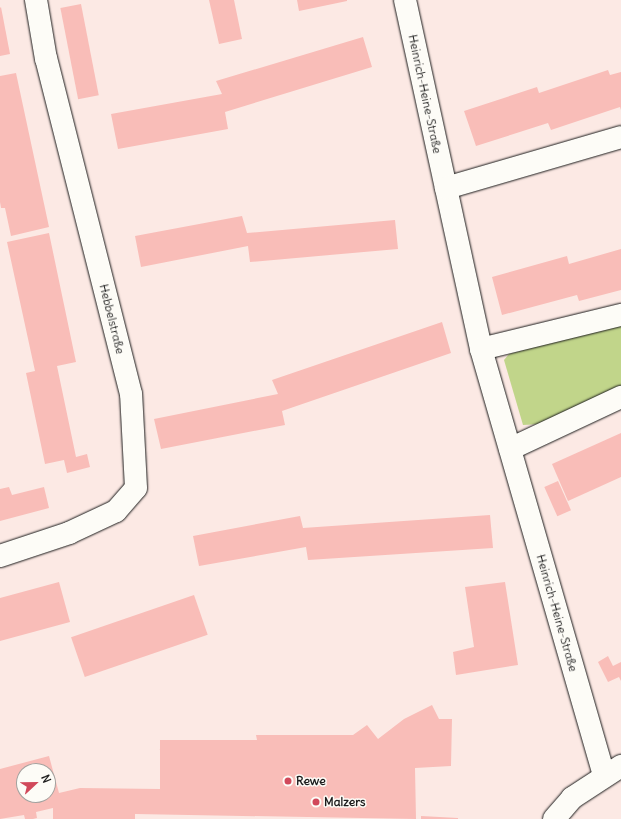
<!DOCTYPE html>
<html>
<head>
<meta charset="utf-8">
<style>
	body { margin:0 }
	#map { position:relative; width:621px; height:819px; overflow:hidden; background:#fce9e4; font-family:Delius,sans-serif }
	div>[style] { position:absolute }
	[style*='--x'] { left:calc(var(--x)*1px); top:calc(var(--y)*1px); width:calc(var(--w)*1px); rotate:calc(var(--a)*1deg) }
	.green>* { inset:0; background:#c1d58a }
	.building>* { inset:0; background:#f9bdb8; transform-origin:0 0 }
	.roads { filter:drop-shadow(0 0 1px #1c1c1c) drop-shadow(0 0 1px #1c1c1c) }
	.minor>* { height:22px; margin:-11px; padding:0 11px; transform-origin:11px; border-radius:11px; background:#fdfcf7 }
	.dots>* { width:11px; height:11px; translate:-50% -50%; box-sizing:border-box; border:2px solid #fdfcf7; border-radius:50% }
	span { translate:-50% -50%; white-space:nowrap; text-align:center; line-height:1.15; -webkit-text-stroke:3px #fdfcf7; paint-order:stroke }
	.street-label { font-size:12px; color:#1c1c1c }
	.poi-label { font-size:12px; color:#1c1c1c; font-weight:700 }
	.left { translate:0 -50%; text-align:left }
	.north { position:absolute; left:16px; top:763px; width:40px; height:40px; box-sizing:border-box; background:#fdfcf7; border:1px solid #a3a29f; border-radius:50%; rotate:68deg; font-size:11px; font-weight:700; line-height:16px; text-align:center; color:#1c1c1c }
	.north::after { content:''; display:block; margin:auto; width:14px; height:18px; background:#d1495b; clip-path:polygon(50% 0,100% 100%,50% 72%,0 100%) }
</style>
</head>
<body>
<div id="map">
	<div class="green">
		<div style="clip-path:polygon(621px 323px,621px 388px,541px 424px,523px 425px,504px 360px,509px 354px)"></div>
	</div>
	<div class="building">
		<div style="clip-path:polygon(209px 0,234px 0,242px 39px,219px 44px)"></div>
		<div style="clip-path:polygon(297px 0,347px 0,347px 1px,299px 11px)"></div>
		<div style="left:81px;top:4px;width:93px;height:21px;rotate:79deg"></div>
		<div style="clip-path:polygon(1px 7px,10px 54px,0 56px,0 8px)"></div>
		<div style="clip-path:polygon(363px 37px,372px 67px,225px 112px,228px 129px,118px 149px,111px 114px,222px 94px,216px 81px)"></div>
		<div style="clip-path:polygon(608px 70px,610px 75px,621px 72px,621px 110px,620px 107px,551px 130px,548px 123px,476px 146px,464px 111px,537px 87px,539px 93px)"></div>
		<div style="clip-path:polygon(16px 73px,49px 227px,11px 236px,5px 208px,1px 208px,0 202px,0 76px)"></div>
		<div style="clip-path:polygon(242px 216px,247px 233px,395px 220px,398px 249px,250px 262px,248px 246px,141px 267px,135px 236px)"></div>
		<div style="clip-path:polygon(49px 233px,76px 362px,57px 366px,76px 457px,87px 454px,90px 467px,67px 473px,64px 460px,45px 464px,26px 373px,35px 371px,7px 242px)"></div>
		<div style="clip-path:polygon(621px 249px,621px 290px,579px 301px,577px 295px,502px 315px,492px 277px,567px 256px,569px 264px)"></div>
		<div style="clip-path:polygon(442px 322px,451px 353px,282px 411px,285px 425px,161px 449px,154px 419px,278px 394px,272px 380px)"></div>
		<div style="clip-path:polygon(621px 433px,621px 477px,568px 501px,552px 464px)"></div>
		<div style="left:558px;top:481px;width:32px;height:15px;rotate:66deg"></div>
		<div style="clip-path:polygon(9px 487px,12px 495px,44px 487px,49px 508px,0 521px,0 489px)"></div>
		<div style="clip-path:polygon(490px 515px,493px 548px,308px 560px,306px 547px,199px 566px,193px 536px,300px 516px,303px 528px)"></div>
		<div style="clip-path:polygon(59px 582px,70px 622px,0 641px,0 598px)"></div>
		<div style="clip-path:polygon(505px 582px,518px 665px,456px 675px,453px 652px,474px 647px,465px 587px)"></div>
		<div style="left:194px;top:595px;width:42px;height:130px;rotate:71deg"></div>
		<div style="clip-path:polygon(608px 656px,613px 666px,621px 662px,621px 681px,619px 677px,608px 682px,598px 662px)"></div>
		<div style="clip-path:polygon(evenodd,432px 705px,439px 719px,452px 719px,451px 766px,415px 768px,416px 819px,135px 814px,135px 819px,53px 819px,53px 808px,36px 812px,37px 818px,33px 819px,25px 819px,24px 815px,0 819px,0 769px,49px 756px,59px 793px,80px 788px,160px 789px,160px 740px,257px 740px,256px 735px,353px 735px,367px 725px,378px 739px,404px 719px,432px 705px,24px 771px,48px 771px,48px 795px,24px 795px,24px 771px)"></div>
		<div style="clip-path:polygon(421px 816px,458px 818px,458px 819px,421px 819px)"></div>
	</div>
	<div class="roads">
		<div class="minor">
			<div style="--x:405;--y:0;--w:357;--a:77.7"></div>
			<div style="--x:481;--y:349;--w:444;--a:73.9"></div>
			<div style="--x:446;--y:188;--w:182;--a:-16.2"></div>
			<div style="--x:481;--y:349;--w:144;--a:-13.7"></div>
			<div style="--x:510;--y:449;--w:123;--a:-25.1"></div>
			<div style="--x:0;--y:556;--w:73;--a:-18.4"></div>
			<div style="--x:69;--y:533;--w:52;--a:-25.1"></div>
			<div style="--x:116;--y:511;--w:30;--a:-49"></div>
			<div style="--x:136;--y:488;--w:94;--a:-93"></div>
			<div style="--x:131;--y:394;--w:346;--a:-104.2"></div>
			<div style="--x:46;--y:59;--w:60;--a:-99.6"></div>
			<div style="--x:554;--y:819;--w:28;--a:-49"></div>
			<div style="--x:572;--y:798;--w:59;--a:-33.1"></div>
		</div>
	</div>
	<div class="dots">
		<div style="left:288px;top:781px;background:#d1495b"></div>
		<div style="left:316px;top:802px;background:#d1495b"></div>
	</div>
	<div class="street-label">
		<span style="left:425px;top:94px;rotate:78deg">Heinrich-Heine-Straße</span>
		<span style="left:112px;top:319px;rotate:76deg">Hebbelstraße</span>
		<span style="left:557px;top:613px;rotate:74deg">Heinrich-Heine-Straße</span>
	</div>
	<div class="poi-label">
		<span class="left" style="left:296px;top:781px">Rewe</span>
		<span class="left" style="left:324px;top:802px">Malzers</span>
	</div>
	<div class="north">N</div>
</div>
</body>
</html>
